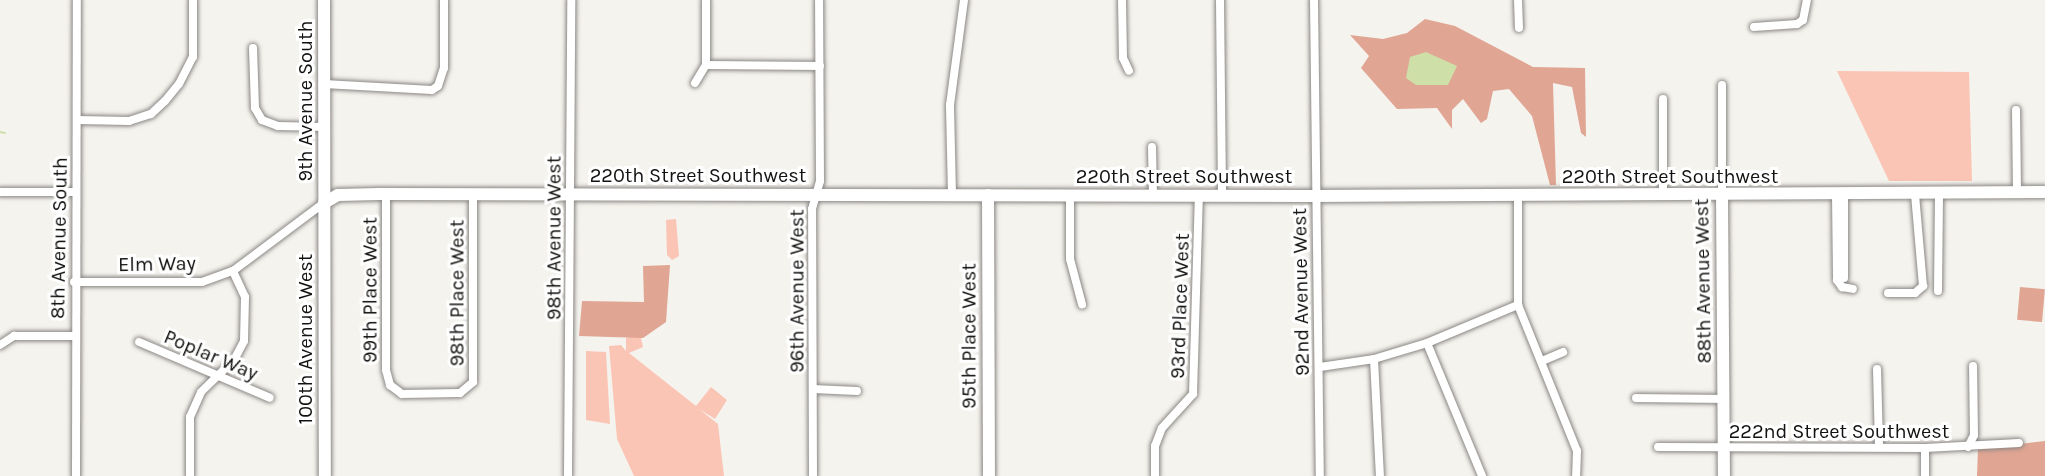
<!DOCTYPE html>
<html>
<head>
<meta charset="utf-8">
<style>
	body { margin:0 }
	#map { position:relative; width:2045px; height:476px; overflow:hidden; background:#f5f3ee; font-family:Karla,sans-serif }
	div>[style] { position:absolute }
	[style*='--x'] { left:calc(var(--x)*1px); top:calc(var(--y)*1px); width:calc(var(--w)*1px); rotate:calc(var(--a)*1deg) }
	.green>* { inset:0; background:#fbc5b5 }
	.forest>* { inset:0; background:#e0a593; transform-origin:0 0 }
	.water>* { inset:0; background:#cfdfa8 }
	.stream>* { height:2px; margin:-1px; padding:0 1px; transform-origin:1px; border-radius:1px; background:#cfdfa8 }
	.roads { filter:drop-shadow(0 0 2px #8a8784) drop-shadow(0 0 2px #8a8784) }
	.street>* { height:8px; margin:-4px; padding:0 4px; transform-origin:4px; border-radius:4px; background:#fff }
	.secondary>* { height:12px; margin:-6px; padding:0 6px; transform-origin:6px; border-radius:6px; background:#fff }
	span { translate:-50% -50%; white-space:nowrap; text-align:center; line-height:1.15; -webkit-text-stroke:6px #fff; paint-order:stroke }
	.street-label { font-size:20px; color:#121210 }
</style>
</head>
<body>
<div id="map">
	<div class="green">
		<div style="clip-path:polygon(1837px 71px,1969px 72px,1972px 181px,1889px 181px)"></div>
		<div style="clip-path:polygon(676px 219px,679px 256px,672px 260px,667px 255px,666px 220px)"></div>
		<div style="clip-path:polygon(640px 334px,643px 347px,629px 353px,696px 406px,711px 387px,727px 400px,715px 419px,699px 409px,718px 424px,724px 476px,634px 476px,617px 439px,609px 346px,621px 345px,626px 351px,626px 338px)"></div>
		<div style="clip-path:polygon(586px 351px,606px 352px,610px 424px,586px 420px)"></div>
	</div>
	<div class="forest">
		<div style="clip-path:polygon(1425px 19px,1455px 26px,1533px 67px,1585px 68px,1586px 137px,1581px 133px,1572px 87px,1553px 83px,1556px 185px,1550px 185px,1532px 116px,1509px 89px,1493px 91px,1487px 119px,1481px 123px,1463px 99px,1452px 110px,1452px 129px,1437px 108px,1397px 109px,1361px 68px,1369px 56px,1350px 35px,1383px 39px,1407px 33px)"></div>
		<div style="clip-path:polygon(670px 265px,666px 322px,643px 338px,579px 336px,582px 301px,644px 302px,643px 266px)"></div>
		<div style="left:2020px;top:287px;width:25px;height:33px;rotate:5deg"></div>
		<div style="clip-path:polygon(2045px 441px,2045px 476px,1977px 476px,1978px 449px)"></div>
	</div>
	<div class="water">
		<div style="clip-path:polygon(1426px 52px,1457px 66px,1448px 85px,1416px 85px,1406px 78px,1410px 57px)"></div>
	</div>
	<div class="stream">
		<div style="--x:0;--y:132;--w:5;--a:11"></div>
	</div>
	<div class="roads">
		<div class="street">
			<div style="--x:1122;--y:0;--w:58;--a:89"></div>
			<div style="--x:1123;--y:58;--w:14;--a:65"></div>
			<div style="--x:1220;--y:0;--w:196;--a:89.4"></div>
			<div style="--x:1314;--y:0;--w:476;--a:89.3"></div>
			<div style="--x:1518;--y:0;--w:28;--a:88"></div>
			<div style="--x:1754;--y:27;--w:43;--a:-4"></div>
			<div style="--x:1797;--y:24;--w:7;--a:-34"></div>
			<div style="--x:1803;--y:20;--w:20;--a:-79"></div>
			<div style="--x:253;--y:48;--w:60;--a:88.1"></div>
			<div style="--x:255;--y:108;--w:14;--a:60"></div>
			<div style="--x:262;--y:120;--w:17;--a:21"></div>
			<div style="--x:278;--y:126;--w:47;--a:1.2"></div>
			<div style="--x:706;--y:65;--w:114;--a:0.5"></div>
			<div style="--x:695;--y:83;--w:21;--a:-59"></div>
			<div style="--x:706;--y:65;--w:65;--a:-90"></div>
			<div style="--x:324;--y:84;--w:108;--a:3.2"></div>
			<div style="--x:432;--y:90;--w:7;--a:-34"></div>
			<div style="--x:438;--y:86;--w:19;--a:-72"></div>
			<div style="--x:444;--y:68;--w:68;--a:-90"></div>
			<div style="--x:1722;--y:85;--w:110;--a:90"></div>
			<div style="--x:1663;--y:99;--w:96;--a:90"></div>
			<div style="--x:2016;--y:110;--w:83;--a:89.3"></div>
			<div style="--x:77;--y:120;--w:52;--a:1.1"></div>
			<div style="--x:129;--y:121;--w:23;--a:-18"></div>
			<div style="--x:151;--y:114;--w:19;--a:-43"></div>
			<div style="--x:165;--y:101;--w:22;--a:-51"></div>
			<div style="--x:179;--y:84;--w:30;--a:-63"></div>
			<div style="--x:193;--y:57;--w:57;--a:-90"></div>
			<div style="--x:1152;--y:147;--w:49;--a:88.8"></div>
			<div style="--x:0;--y:192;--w:75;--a:0"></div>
			<div style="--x:386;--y:194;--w:176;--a:90"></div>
			<div style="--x:386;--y:370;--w:16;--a:75"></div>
			<div style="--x:390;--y:385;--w:15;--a:37"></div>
			<div style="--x:402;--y:394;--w:58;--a:-1"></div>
			<div style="--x:460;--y:393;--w:17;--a:-40"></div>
			<div style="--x:473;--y:382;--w:187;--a:-90"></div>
			<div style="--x:952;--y:195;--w:90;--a:-91.3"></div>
			<div style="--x:950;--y:105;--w:106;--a:-82.4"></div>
			<div style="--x:1070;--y:195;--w:64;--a:90"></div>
			<div style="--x:1070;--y:259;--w:47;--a:75.1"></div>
			<div style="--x:1518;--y:195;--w:110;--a:90"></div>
			<div style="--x:1518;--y:305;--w:157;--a:68"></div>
			<div style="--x:1577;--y:451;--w:25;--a:92"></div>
			<div style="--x:1836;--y:195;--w:85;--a:89.3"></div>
			<div style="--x:1837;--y:280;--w:9;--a:54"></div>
			<div style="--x:1842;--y:287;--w:11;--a:10"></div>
			<div style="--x:1844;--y:195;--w:83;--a:90"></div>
			<div style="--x:74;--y:282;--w:128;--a:0"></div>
			<div style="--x:202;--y:282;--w:33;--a:-20"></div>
			<div style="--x:233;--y:271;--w:114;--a:-36.8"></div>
			<div style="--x:1938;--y:291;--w:97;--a:-89.4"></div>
			<div style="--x:1888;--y:293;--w:27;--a:0"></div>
			<div style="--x:1915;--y:293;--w:11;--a:-41"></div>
			<div style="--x:1923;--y:286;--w:92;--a:-95"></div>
			<div style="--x:139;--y:342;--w:142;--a:23.1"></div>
			<div style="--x:1427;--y:343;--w:144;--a:67.5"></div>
			<div style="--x:0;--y:345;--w:17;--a:-33"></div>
			<div style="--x:14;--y:336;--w:60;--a:0"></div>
			<div style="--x:1374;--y:359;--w:117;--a:87.1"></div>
			<div style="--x:1542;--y:361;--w:23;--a:-23"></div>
			<div style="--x:1320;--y:367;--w:55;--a:-8.4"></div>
			<div style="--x:1374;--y:359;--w:55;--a:-16.8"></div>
			<div style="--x:1427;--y:343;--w:99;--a:-22.7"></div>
			<div style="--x:1877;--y:369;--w:78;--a:88.5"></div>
			<div style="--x:813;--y:389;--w:44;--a:2.6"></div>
			<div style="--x:1636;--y:398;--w:88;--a:0.7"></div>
			<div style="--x:1658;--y:447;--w:267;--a:0.2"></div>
			<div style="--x:1925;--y:448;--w:94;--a:-3"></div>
			<div style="--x:1968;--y:447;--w:13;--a:-63"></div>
			<div style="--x:1974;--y:435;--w:69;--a:-90.8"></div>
			<div style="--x:1925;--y:448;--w:28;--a:90"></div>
			<div style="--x:76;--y:476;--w:476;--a:-89.9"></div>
			<div style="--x:190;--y:476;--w:59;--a:-90"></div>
			<div style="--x:190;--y:417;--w:27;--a:-66"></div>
			<div style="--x:201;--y:392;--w:46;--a:-44.1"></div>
			<div style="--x:234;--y:360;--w:21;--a:-62"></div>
			<div style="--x:244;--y:341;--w:44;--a:-88.7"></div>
			<div style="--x:245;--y:297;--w:29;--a:-115"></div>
			<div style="--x:568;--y:476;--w:476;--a:-89.6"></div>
			<div style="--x:813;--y:476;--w:267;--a:-90.2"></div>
			<div style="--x:812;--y:209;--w:29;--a:-74"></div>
			<div style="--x:820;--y:181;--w:181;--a:-90.3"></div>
			<div style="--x:1155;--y:476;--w:30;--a:-90"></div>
			<div style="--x:1155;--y:446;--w:19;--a:-69"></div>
			<div style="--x:1162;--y:428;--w:46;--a:-47.6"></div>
			<div style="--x:1193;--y:394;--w:197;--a:-88.3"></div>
		</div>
		<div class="secondary">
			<div style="--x:324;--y:0;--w:476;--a:89.9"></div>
			<div style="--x:988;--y:195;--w:281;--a:89.8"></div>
			<div style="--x:1722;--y:195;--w:281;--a:89.6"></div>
			<div style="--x:324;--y:203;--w:16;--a:-30"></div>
			<div style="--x:338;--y:195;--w:41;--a:-1.4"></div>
			<div style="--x:379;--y:194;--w:937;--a:0.12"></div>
			<div style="--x:1316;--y:196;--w:729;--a:-0.31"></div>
		</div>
	</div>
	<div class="street-label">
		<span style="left:305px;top:101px;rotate:-90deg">9th Avenue South</span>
		<span style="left:698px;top:175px">220th Street Southwest</span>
		<span style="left:1184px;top:176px">220th Street Southwest</span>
		<span style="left:1670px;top:176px">220th Street Southwest</span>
		<span style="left:59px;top:238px;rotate:-89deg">8th Avenue South</span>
		<span style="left:554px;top:238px;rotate:-90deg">98th Avenue West</span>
		<span style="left:157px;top:264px;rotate:-1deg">Elm Way</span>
		<span style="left:1703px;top:281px;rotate:-91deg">88th Avenue West</span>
		<span style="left:370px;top:290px;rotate:-90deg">99th Place West</span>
		<span style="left:797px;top:291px;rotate:-90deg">96th Avenue West</span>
		<span style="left:1301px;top:292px;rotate:-91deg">92nd Avenue West</span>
		<span style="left:457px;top:293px;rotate:-90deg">98th Place West</span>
		<span style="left:1180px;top:306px;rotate:-88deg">93rd Place West</span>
		<span style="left:969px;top:336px;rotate:-90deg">95th Place West</span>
		<span style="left:305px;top:339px;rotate:-90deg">100th Avenue West</span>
		<span style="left:211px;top:355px;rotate:23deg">Poplar Way</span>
		<span style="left:1839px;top:431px">222nd Street Southwest</span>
	</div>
</div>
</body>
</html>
